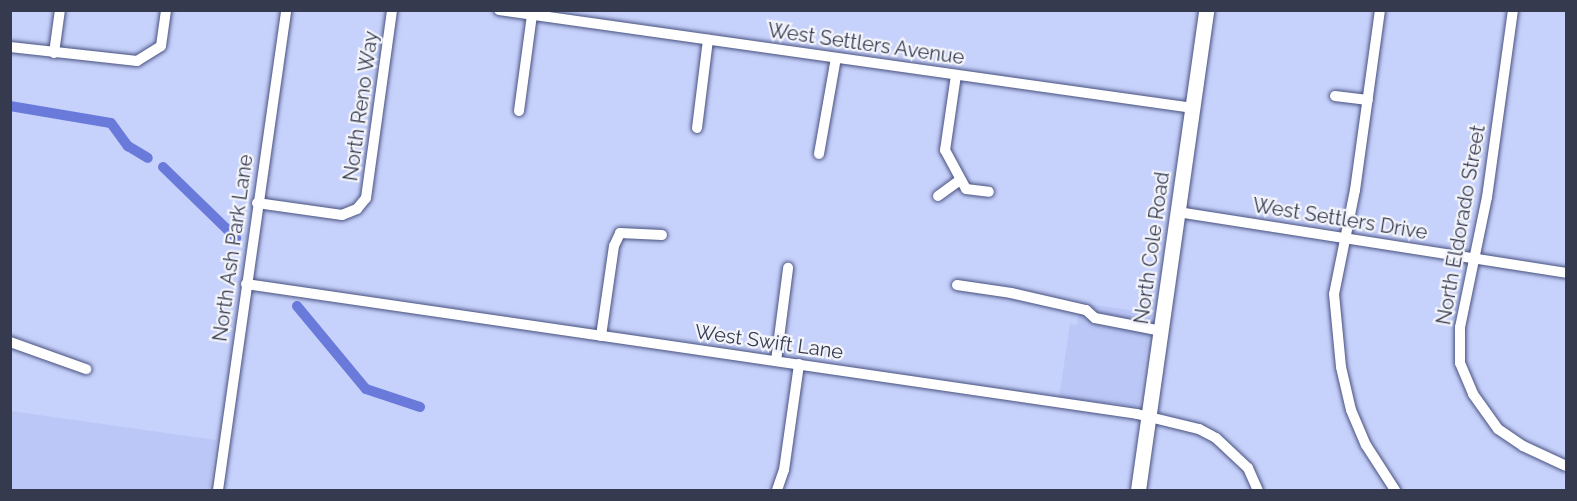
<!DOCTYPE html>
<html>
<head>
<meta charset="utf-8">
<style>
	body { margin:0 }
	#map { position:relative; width:1577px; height:501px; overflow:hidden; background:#c7d2fc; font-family:Raleway,sans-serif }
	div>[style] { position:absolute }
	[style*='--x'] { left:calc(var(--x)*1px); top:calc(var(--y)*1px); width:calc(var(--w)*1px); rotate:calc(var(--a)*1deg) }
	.built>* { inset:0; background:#bbc7f7 }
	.canal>* { height:10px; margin:-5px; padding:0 5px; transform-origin:5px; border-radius:5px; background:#6a7adb }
	.roads { filter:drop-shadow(0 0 2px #48517f) drop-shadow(0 0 2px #48517f) }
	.minor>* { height:10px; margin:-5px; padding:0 5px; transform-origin:5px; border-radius:5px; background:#fff }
	.secondary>* { height:15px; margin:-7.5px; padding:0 7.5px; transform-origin:7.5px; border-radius:7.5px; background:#fff }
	span { translate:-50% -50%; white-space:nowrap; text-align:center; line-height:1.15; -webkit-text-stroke:4.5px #f3f4fa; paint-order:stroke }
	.street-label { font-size:20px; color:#353a4f }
	.frame { position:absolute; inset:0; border:12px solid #353a4f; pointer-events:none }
</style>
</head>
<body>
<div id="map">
	<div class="built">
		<div style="clip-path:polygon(1080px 303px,1152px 313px,1138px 406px,1059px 398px,1070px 324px,1077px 325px)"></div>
		<div style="clip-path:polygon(11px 411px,216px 440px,209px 490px,11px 490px)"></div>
	</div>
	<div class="canal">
		<div style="--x:10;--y:106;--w:102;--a:9.6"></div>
		<div style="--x:111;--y:123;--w:29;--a:54"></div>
		<div style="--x:128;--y:146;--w:23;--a:31"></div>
		<div style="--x:163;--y:167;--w:102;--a:44.2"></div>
		<div style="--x:297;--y:306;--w:108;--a:50.3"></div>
		<div style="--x:366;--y:389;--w:57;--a:18.4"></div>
	</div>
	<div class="roads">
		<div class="minor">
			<div style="--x:499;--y:10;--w:701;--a:8.04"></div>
			<div style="--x:1380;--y:10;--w:182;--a:97.9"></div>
			<div style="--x:1355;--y:190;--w:106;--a:101.4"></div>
			<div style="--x:1334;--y:294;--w:73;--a:84.5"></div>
			<div style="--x:1341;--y:367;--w:44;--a:76.9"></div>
			<div style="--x:1351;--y:410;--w:38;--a:67"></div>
			<div style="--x:1366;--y:445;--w:54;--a:57.2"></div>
			<div style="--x:1513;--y:10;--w:189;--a:97.9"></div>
			<div style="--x:1487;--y:197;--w:133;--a:101.7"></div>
			<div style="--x:1460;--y:327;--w:36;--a:90"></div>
			<div style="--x:1460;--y:363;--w:34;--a:67"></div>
			<div style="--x:1473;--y:394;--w:43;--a:54.5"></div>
			<div style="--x:1498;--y:429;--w:30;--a:34"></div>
			<div style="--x:1523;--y:446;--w:47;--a:24.9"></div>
			<div style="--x:10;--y:47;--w:128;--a:6.3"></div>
			<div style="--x:137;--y:61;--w:28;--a:-32"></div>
			<div style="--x:161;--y:46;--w:36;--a:-82"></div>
			<div style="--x:54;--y:53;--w:43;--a:-82.1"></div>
			<div style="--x:956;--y:75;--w:76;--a:98.3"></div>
			<div style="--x:945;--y:150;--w:44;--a:61.7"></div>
			<div style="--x:966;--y:189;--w:23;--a:7"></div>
			<div style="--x:1335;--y:96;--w:33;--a:7"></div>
			<div style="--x:519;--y:111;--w:97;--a:-82.3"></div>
			<div style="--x:532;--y:15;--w:5;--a:-127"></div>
			<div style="--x:697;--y:128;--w:89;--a:-82.9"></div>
			<div style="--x:819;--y:154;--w:97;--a:-80"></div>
			<div style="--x:938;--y:196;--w:27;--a:-36"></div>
			<div style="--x:257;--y:203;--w:86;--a:8"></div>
			<div style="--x:342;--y:215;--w:16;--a:-22"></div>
			<div style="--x:357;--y:209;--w:14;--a:-51"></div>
			<div style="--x:366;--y:198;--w:190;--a:-82.1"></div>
			<div style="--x:1178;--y:212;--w:393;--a:8.9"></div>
			<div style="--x:246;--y:284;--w:900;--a:8.3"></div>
			<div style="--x:1137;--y:414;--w:64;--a:13.6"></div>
			<div style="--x:1199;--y:429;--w:19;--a:28"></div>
			<div style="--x:1216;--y:438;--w:44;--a:43.2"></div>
			<div style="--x:1248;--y:468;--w:24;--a:66"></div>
			<div style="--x:957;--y:285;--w:55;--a:8.4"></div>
			<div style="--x:1011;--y:293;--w:77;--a:12.8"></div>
			<div style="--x:1086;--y:310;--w:12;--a:42"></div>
			<div style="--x:1095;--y:318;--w:68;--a:11"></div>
			<div style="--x:601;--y:336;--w:91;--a:-81.8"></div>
			<div style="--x:614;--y:246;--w:14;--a:-65"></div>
			<div style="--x:620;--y:233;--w:42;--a:2.7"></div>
			<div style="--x:10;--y:342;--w:81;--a:19.6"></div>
			<div style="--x:776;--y:361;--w:94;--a:-82.6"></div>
			<div style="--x:218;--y:490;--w:485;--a:-81.9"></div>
			<div style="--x:777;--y:490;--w:21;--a:-71"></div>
			<div style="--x:784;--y:470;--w:107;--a:-81.9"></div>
		</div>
		<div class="secondary">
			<div style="--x:1138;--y:490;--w:485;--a:-81.9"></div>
		</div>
	</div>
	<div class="street-label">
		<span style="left:866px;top:44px;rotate:8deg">West Settlers Avenue</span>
		<span style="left:361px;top:106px;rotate:-82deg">North Reno Way</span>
		<span style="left:1340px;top:219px;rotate:9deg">West Settlers Drive</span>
		<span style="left:1461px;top:225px;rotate:-80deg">North Eldorado Street</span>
		<span style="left:233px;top:248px;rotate:-82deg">North Ash Park Lane</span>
		<span style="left:1152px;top:248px;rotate:-82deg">North Cole Road</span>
		<span style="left:769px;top:342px;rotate:8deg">West Swift Lane</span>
	</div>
	<div class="frame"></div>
</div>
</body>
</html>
